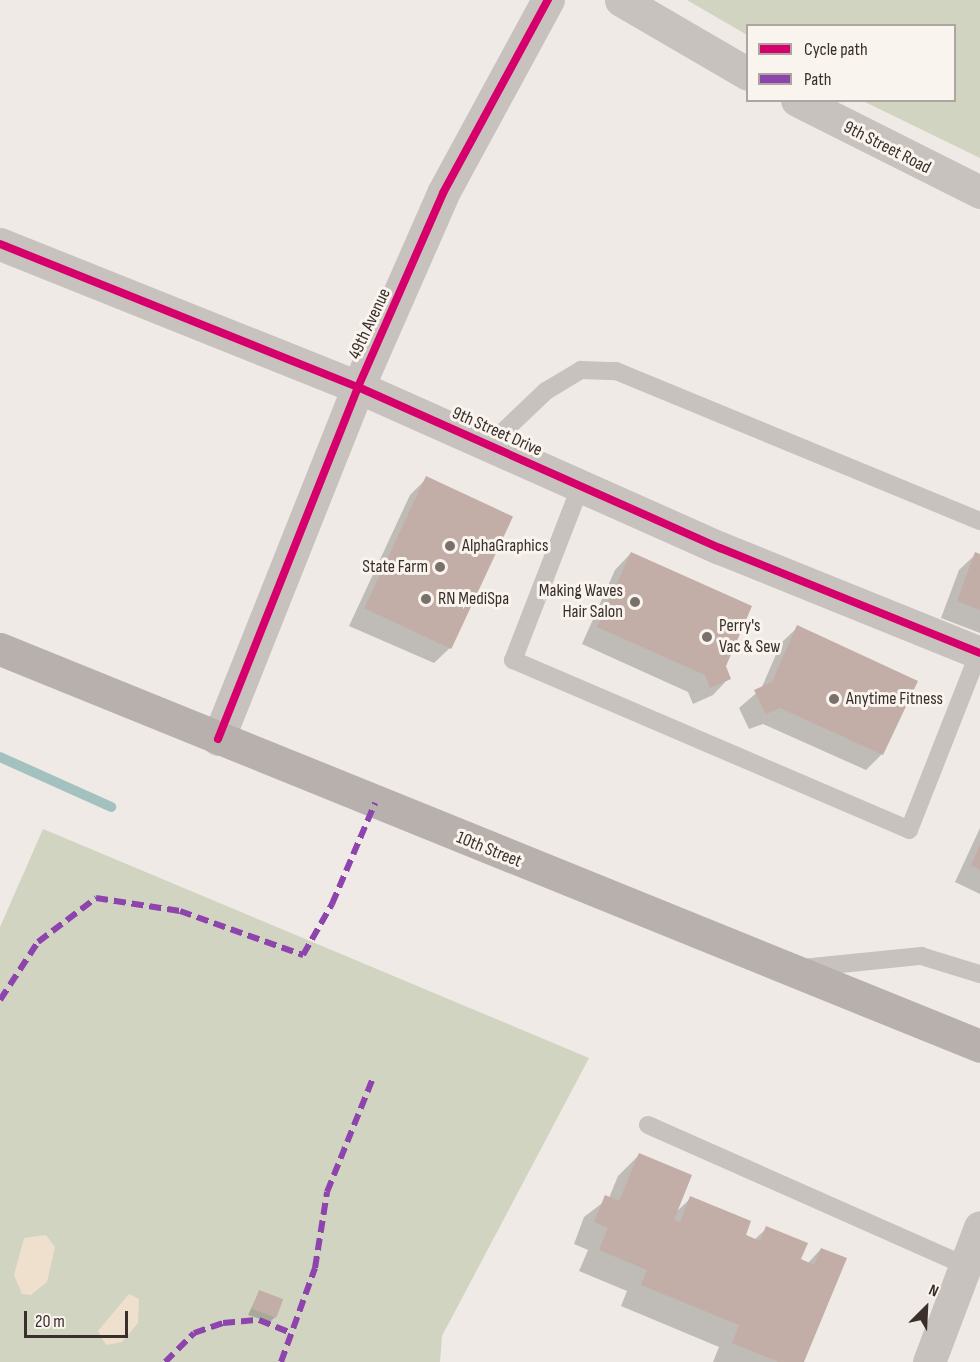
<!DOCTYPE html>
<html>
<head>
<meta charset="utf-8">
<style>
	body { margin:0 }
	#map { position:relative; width:980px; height:1362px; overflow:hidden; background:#efeae5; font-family:"Sofia Sans Condensed",sans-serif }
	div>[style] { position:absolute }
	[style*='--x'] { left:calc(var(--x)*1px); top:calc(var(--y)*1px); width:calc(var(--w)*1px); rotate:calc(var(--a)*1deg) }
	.green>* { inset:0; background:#d1d4c0 }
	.sand>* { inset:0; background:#eee0cd }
	.shadow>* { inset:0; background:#0003 }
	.stream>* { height:10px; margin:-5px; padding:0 5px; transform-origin:5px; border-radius:5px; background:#a2c1bf }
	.building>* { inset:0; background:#c2aea7; transform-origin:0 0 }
	.lane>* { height:18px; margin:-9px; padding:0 9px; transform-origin:9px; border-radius:9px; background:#c8c2be }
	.street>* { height:33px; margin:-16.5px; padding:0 16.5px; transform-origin:16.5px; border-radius:16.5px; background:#c8c2be }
	.primary>* { height:33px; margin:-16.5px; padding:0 16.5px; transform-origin:16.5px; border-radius:16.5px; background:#b7b0ad }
	.quiet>* { height:6px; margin-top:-3px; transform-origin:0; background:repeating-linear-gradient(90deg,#8e44ad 0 12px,transparent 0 18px) }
	.cycleway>* { height:8px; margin:-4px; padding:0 4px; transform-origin:4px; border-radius:4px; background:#d6006c }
	.dots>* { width:16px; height:16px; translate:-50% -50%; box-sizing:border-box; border:3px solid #faf4ee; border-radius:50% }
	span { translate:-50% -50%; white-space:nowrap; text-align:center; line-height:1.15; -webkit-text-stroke:6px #faf4ee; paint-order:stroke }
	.street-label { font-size:18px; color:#3a2f2b }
	.poi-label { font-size:18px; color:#3a2f2b }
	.left { translate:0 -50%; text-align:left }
	.right { translate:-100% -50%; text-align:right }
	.legend { position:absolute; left:746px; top:24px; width:210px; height:78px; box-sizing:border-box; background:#faf4ee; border:2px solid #ada5a0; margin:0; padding:8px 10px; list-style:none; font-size:18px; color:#3a2f2b }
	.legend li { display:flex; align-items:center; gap:12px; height:30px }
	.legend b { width:30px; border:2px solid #ada5a0 }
	.north { position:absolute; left:896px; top:1278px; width:60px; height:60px; -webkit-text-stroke:4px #faf4ee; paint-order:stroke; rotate:24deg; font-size:16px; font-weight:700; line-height:24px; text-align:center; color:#3a2f2b }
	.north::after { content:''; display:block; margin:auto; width:21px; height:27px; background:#3a2f2b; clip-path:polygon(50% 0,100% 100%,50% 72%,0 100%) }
	.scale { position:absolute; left:24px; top:1311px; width:104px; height:27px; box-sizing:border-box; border:3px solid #3a2f2b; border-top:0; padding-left:8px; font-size:18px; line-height:21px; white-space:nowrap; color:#3a2f2b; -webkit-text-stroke:4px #faf4ee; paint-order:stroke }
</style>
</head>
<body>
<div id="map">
	<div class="green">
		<div style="clip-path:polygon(687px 0,980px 0,980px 158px,863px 101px,954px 100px,954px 26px,748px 26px,747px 35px)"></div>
		<div style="clip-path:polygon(43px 829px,589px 1058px,442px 1336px,440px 1362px,0 1362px,0 927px)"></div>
	</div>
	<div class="sand">
		<div style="clip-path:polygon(46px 1235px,55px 1247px,47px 1282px,31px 1295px,22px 1294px,14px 1275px,24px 1238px)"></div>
		<div style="clip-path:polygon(129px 1294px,139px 1299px,138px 1323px,122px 1342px,106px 1345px,98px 1331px)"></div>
	</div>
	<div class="shadow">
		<div style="clip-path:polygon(427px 478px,451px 647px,434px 663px,349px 626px,410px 495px)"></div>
		<div style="clip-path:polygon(631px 553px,724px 666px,729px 678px,713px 695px,693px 704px,688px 692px,582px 644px,615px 570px)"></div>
		<div style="clip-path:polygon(976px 554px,980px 555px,980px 633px,941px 618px,959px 570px)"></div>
		<div style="clip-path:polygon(798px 627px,882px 754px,866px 770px,763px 724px,749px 729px,739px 708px,761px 689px,781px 643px)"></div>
		<div style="clip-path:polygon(980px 828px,980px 894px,955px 882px)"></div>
		<div style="clip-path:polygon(639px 1155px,675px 1213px,691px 1198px,754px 1240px,767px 1228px,799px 1260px,807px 1264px,821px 1249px,803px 1362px,713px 1362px,719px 1347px,621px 1306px,627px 1291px,579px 1271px,588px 1250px,574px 1244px,584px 1217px,609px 1198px,618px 1176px)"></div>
		<div style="clip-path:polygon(259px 1292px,275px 1317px,270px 1322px,248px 1315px)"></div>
	</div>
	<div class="stream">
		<div style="--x:0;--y:757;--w:122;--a:24.2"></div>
	</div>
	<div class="building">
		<div style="left:426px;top:476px;width:96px;height:146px;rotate:25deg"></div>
		<div style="clip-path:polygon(631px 552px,752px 606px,726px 666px,731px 679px,710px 688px,705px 675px,597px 627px)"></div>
		<div style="clip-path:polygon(975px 552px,980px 554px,980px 610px,957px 601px)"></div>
		<div style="clip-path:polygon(797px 625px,918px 681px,883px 755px,780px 708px,766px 714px,754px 690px,772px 682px)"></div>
		<div style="clip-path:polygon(980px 845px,980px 870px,971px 865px)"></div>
		<div style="clip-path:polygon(639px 1153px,692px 1175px,674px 1220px,680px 1222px,690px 1196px,751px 1221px,746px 1235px,760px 1241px,766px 1226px,808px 1243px,801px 1259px,814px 1265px,821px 1248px,847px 1258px,804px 1362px,779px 1362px,732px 1343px,739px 1325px,641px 1285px,647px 1270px,599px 1250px,608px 1228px,594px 1222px,605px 1195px,619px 1201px)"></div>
		<div style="left:259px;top:1290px;width:26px;height:20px;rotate:21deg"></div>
	</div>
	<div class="lane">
		<div style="--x:489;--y:445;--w:79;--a:-43.5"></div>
		<div style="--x:546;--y:391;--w:41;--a:-31"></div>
		<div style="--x:581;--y:370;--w:35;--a:2"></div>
		<div style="--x:616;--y:371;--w:394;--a:22.4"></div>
		<div style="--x:581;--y:485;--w:188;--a:111.2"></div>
		<div style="--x:513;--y:660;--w:431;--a:23.2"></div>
		<div style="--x:909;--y:830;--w:191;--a:-68.5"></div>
		<div style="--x:802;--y:968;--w:120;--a:-5.8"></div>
		<div style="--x:921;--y:956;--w:62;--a:17"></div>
		<div style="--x:648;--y:1125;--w:350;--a:23.9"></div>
	</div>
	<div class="street">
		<div style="--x:621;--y:0;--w:147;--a:30.2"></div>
		<div style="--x:797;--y:100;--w:205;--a:26.7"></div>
		<div style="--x:0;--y:244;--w:386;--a:21.8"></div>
		<div style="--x:358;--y:387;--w:396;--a:24"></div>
		<div style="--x:720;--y:548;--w:280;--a:22"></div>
		<div style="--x:218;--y:739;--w:379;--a:-68.3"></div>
		<div style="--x:358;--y:387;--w:212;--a:-66.3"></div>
		<div style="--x:443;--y:193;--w:220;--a:-61.5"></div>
		<div style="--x:929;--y:1362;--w:144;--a:-69.3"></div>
	</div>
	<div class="primary">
		<div style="--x:0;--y:649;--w:1057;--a:22.05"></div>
	</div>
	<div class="quiet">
		<div style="--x:0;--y:1000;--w:69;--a:-56.8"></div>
		<div style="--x:38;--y:942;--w:73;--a:-37.2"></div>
		<div style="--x:96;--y:898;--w:85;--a:8.8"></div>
		<div style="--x:180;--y:911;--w:131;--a:19.7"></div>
		<div style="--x:303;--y:955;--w:59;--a:-60.4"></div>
		<div style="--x:332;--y:904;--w:110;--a:-66.9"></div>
		<div style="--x:165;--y:1362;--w:41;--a:-45"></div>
		<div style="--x:194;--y:1333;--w:31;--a:-19"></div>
		<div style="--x:223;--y:1323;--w:36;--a:-5"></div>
		<div style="--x:259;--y:1320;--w:31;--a:22"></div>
		<div style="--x:281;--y:1362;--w:100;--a:-70.1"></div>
		<div style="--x:315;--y:1268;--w:77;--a:-81"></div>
		<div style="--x:327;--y:1192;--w:123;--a:-68"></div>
	</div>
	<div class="cycleway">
		<div style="--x:0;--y:244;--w:386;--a:21.8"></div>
		<div style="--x:358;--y:387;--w:396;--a:24"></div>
		<div style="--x:720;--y:548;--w:280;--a:22"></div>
		<div style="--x:218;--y:739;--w:379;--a:-68.3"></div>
		<div style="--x:358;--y:387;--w:212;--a:-66.3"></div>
		<div style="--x:443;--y:193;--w:220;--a:-61.5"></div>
	</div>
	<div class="dots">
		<div style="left:450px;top:546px;background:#79706c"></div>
		<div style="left:440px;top:567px;background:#79706c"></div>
		<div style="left:426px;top:599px;background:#79706c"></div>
		<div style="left:635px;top:602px;background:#79706c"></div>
		<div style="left:707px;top:637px;background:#79706c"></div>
		<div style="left:834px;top:699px;background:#79706c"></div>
	</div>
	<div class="street-label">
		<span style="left:887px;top:148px;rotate:27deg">9th Street Road</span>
		<span style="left:370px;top:324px;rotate:-65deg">49th Avenue</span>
		<span style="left:497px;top:432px;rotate:24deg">9th Street Drive</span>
		<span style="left:489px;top:850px;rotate:22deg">10th Street</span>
	</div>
	<div class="poi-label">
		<span class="left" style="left:462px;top:546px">AlphaGraphics</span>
		<span class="right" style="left:428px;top:567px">State Farm</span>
		<span class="right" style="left:623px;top:602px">Making Waves<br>Hair Salon</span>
		<span class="left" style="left:438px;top:599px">RN MediSpa</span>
		<span class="left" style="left:719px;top:637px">Perry's<br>Vac &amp; Sew</span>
		<span class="left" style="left:846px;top:699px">Anytime Fitness</span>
	</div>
	<ul class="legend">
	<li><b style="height:8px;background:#d6006c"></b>Cycle path</li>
	<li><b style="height:8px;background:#8e44ad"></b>Path</li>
	</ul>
	<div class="north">N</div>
	<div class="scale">20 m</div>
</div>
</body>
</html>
